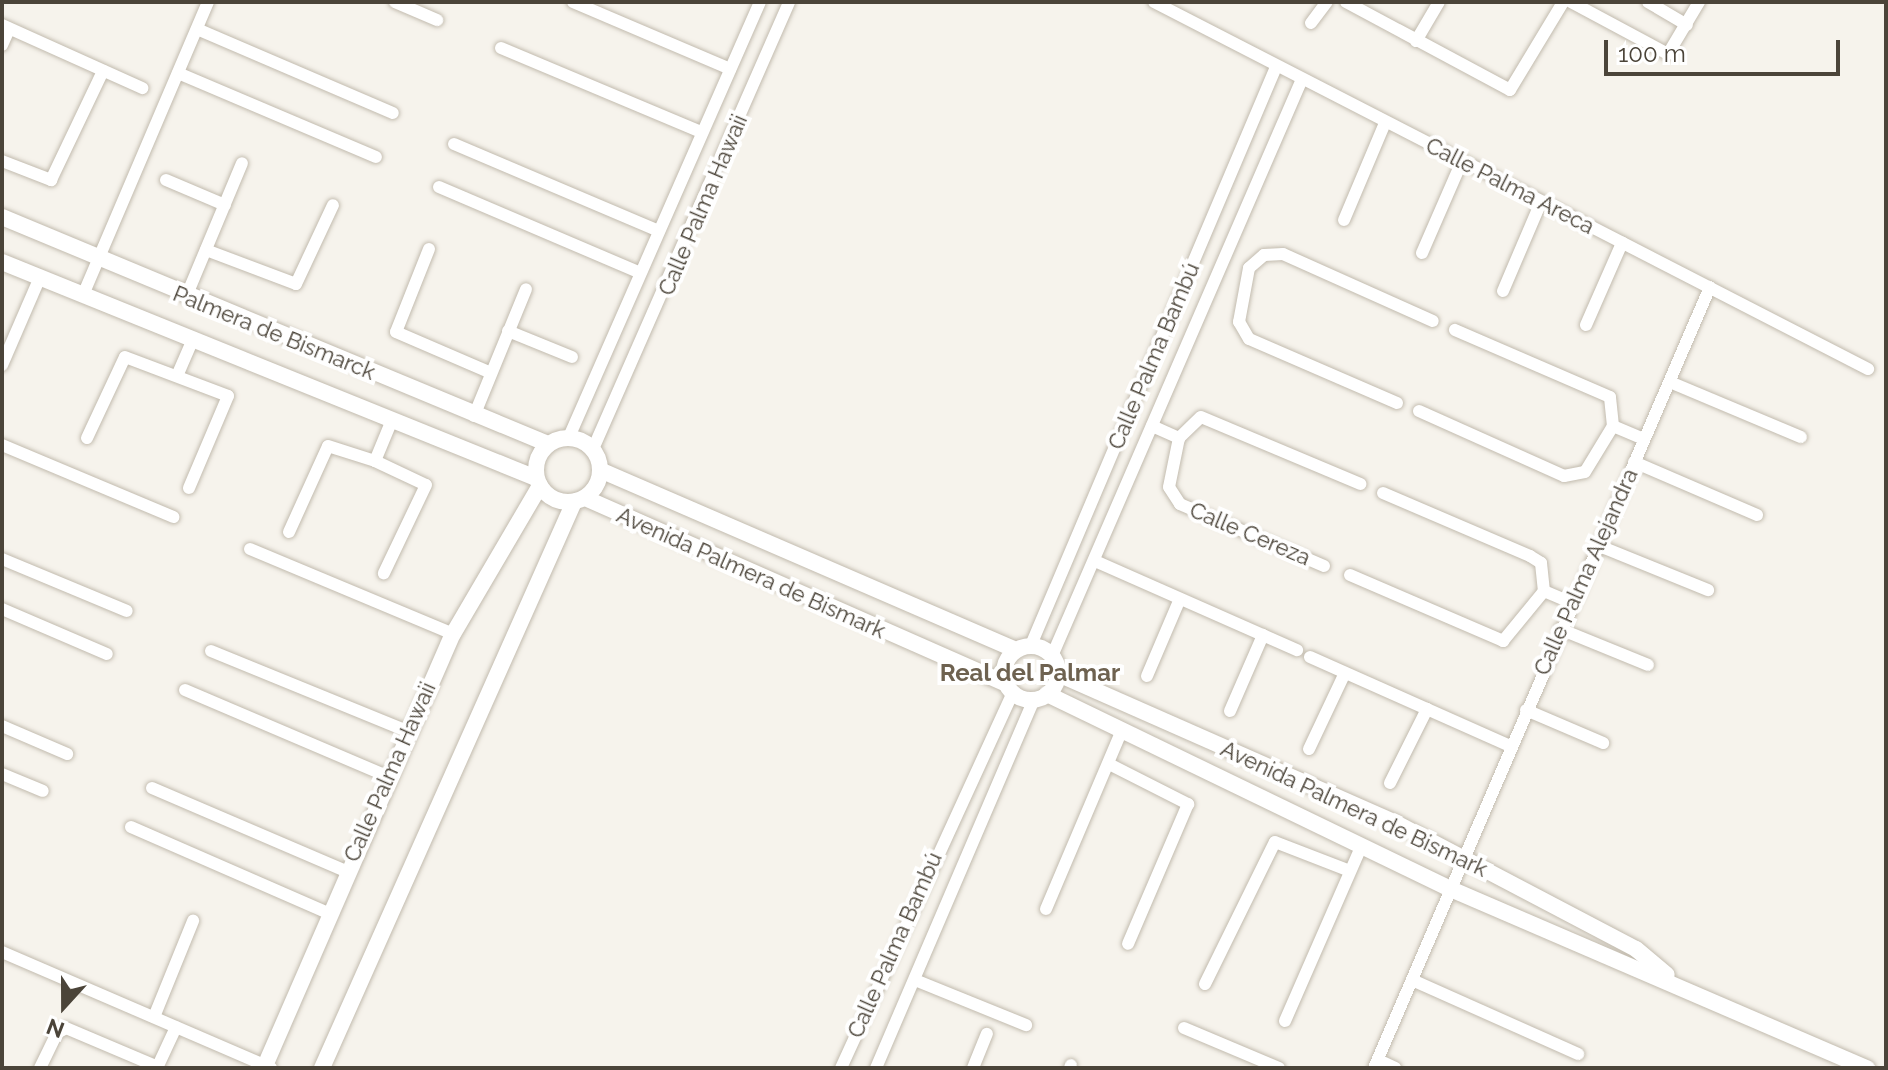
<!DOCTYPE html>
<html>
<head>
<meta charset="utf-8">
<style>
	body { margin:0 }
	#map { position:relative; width:1888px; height:1070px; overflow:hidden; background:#f6f3ec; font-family:Raleway,sans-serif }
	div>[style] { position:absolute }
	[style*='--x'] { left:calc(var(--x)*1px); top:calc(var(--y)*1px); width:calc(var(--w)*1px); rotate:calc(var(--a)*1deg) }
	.roads { filter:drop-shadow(0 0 2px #c2bbae) drop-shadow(0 0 2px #c2bbae) }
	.minor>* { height:12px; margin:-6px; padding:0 6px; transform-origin:6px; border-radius:6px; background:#fff }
	.tertiary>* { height:16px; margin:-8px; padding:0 8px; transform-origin:8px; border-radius:8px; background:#fff }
	.tertiary>.ring { margin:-8px; padding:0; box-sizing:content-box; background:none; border:16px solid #fff; border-radius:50% }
	span { translate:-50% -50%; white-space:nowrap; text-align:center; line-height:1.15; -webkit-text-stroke:8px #fff; paint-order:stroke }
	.street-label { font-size:22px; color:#4b4439 }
	.neighbourhood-label { font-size:24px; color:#6e6250; font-weight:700 }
	.frame { position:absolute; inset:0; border:4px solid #4b4439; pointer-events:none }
	.north { position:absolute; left:24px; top:966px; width:80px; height:80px; -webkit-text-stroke:6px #fff; paint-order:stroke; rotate:201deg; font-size:22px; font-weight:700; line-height:32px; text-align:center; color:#4b4439 }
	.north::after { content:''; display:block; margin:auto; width:28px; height:36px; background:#4b4439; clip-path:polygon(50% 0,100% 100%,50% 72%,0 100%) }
	.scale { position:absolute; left:1604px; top:40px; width:236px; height:36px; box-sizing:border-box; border:4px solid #4b4439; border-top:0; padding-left:10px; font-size:24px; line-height:28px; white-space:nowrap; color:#4b4439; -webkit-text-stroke:6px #fff; paint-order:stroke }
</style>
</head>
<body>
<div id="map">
	<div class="roads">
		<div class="minor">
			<div style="--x:395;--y:2;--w:46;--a:23.2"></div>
			<div style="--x:573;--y:2;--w:171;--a:23.1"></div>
			<div style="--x:1154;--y:2;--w:803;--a:27.2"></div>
			<div style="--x:1346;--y:2;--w:186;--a:28.2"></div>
			<div style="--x:1510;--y:90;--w:103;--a:-58.9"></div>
			<div style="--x:1571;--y:2;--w:110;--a:28.2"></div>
			<div style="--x:1668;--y:54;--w:61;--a:-59.2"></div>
			<div style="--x:1648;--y:2;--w:45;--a:30.5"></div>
			<div style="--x:1311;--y:23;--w:26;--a:-53"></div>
			<div style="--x:2;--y:25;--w:154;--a:24.2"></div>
			<div style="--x:197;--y:29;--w:213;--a:23.2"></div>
			<div style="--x:1416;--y:41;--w:45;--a:-59.5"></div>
			<div style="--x:2;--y:45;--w:17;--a:-66"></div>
			<div style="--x:501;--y:48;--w:217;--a:22.8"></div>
			<div style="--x:178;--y:73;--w:215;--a:23"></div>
			<div style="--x:454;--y:144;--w:220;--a:23"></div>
			<div style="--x:2;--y:161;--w:53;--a:21.2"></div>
			<div style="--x:51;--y:180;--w:121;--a:-64.5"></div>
			<div style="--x:166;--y:180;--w:64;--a:23"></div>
			<div style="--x:439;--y:187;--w:216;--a:23.1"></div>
			<div style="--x:1344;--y:220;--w:105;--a:-67.1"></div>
			<div style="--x:429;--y:249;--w:89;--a:111.7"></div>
			<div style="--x:396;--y:332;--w:103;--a:23.3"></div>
			<div style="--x:206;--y:250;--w:96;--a:20.7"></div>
			<div style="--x:296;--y:284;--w:87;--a:-64.9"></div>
			<div style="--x:1422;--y:253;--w:100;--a:-66.5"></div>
			<div style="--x:1503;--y:291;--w:97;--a:-66.9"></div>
			<div style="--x:83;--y:295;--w:319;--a:-66.9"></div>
			<div style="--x:186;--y:297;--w:145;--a:-67.3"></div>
			<div style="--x:1586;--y:325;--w:90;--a:-66.3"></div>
			<div style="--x:508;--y:331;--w:69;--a:22.1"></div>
			<div style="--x:2;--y:365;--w:96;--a:-66.6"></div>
			<div style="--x:177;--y:376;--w:40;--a:-66.6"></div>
			<div style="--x:1670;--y:382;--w:142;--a:22.8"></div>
			<div style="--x:1397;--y:403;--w:161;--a:-156.6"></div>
			<div style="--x:1249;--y:339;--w:20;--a:-120"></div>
			<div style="--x:1239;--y:322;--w:55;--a:-79.5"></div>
			<div style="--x:1249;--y:268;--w:20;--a:-41"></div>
			<div style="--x:1264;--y:255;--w:19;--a:-3"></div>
			<div style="--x:1283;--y:254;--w:164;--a:24.1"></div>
			<div style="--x:1419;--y:411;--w:159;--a:24.1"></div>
			<div style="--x:1564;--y:476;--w:21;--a:-11"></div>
			<div style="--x:1585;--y:472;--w:54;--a:-58.7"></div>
			<div style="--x:1613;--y:426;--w:29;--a:-96"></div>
			<div style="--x:1610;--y:397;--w:169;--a:-156.6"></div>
			<div style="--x:474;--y:416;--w:137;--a:-67.7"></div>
			<div style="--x:1152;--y:426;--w:30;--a:24"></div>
			<div style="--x:1613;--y:426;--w:34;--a:23"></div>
			<div style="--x:569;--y:437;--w:475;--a:-66.3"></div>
			<div style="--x:87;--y:438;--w:89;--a:-64.9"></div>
			<div style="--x:125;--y:357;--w:110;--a:20.7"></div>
			<div style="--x:228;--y:396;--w:100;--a:113"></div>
			<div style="--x:2;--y:445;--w:186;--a:22.8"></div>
			<div style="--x:593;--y:449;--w:488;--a:-66.3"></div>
			<div style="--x:375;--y:461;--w:44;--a:-67.5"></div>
			<div style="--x:1634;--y:462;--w:134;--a:23.3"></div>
			<div style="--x:1383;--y:493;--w:160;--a:23.2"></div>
			<div style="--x:1530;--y:556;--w:13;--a:32"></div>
			<div style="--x:1541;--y:563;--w:28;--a:84"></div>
			<div style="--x:289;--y:532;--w:94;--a:-65.6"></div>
			<div style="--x:328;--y:446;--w:49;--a:17.7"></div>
			<div style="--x:375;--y:461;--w:56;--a:25.2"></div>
			<div style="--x:426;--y:485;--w:98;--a:115.5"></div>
			<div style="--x:1597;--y:545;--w:120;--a:22.1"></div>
			<div style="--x:250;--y:549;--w:220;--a:22.7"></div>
			<div style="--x:2;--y:559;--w:135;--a:22.6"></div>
			<div style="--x:1095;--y:561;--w:221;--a:23.8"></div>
			<div style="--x:1324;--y:566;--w:157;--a:-156.7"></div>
			<div style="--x:1180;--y:504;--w:20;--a:-123"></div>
			<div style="--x:1169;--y:487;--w:50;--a:-78.5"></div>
			<div style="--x:1179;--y:438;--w:30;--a:-44"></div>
			<div style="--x:1201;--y:417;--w:173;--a:22.8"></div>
			<div style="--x:1350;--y:575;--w:167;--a:23.3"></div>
			<div style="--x:1503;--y:641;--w:65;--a:-50.6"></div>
			<div style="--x:1544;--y:591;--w:30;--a:23"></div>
			<div style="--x:2;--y:609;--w:114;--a:23.2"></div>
			<div style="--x:1560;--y:629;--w:95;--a:22.2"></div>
			<div style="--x:1031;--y:645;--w:628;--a:-67.03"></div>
			<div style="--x:211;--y:651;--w:212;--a:22.2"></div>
			<div style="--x:1052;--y:656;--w:629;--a:-66.57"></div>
			<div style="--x:1310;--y:657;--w:219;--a:24"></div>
			<div style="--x:1147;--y:676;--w:82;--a:-66.9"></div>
			<div style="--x:185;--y:690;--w:220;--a:23.1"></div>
			<div style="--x:1526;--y:710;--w:84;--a:23.2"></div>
			<div style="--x:1230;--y:711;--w:83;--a:-66.5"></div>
			<div style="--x:2;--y:726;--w:71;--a:23.3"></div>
			<div style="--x:1309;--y:749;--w:84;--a:-64.7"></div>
			<div style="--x:1109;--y:764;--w:89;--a:26.9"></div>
			<div style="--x:1188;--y:804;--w:152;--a:113.2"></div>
			<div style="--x:2;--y:774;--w:44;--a:22.5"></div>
			<div style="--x:1390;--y:783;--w:83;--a:-63.4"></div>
			<div style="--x:152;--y:788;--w:211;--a:23.2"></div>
			<div style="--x:131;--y:827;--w:215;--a:23.6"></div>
			<div style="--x:1046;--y:909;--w:189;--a:-67"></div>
			<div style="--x:2;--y:952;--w:293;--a:23.3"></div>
			<div style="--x:915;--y:980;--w:120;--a:22.1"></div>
			<div style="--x:1412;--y:980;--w:182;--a:24"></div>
			<div style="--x:1205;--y:984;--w:158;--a:-63.8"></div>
			<div style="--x:1275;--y:842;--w:80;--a:21.1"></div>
			<div style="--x:154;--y:1017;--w:104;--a:-67.9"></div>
			<div style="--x:1285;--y:1021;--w:192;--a:-66.4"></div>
			<div style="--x:1184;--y:1028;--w:103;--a:22.8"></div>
			<div style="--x:1378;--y:1060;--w:19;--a:25"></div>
			<div style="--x:40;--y:1068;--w:39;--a:-64"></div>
			<div style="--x:57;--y:1033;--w:10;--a:-29"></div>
			<div style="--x:66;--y:1028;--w:100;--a:23"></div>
			<div style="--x:157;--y:1068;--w:45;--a:-65.1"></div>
			<div style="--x:841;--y:1068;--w:413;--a:-65.4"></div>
			<div style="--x:876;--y:1068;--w:401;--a:-66.8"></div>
			<div style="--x:973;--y:1068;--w:37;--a:-68"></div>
			<div style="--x:1070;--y:1068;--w:3;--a:-72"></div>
			<div style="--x:1374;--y:1068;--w:850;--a:-66.72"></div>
		</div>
		<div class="tertiary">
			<div style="--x:2;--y:217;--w:591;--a:22.58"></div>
			<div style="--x:2;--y:262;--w:576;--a:22.02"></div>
			<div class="ring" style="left:536px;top:438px;width:48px;height:48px"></div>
			<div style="--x:600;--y:470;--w:453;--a:23.4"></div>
			<div style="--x:585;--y:498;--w:460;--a:23.8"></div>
			<div class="ring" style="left:1004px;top:646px;width:38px;height:38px"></div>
			<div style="--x:1058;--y:674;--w:369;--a:23.8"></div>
			<div style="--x:1396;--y:823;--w:271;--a:27.7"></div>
			<div style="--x:1636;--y:949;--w:40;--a:40"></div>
			<div style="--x:1047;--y:694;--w:451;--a:25.8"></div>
			<div style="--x:1453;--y:890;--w:451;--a:23.3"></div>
			<div style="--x:264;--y:1068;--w:473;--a:-66.5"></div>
			<div style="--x:453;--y:634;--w:172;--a:-59.6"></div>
			<div style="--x:322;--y:1068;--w:620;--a:-66"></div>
		</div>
	</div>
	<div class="street-label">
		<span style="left:1510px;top:186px;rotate:27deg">Calle Palma Areca</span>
		<span style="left:703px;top:205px;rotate:-67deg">Calle Palma Hawaii</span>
		<span style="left:274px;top:333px;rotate:22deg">Palmera de Bismarck</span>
		<span style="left:1154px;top:356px;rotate:-67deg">Calle Palma Bambú</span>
		<span style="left:1250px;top:534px;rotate:23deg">Calle Cereza</span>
		<span style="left:1586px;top:572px;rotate:-66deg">Calle Palma Alejandra</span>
		<span style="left:751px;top:573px;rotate:24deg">Avenida Palmera de Bismark</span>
		<span style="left:390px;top:772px;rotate:-66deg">Calle Palma Hawaii</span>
		<span style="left:1354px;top:809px;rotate:25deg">Avenida Palmera de Bismark</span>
		<span style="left:895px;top:945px;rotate:-66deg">Calle Palma Bambú</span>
	</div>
	<div class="neighbourhood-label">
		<span style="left:1030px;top:673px">Real del Palmar</span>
	</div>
	<div class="frame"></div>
	<div class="north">N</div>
	<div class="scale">100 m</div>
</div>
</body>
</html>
